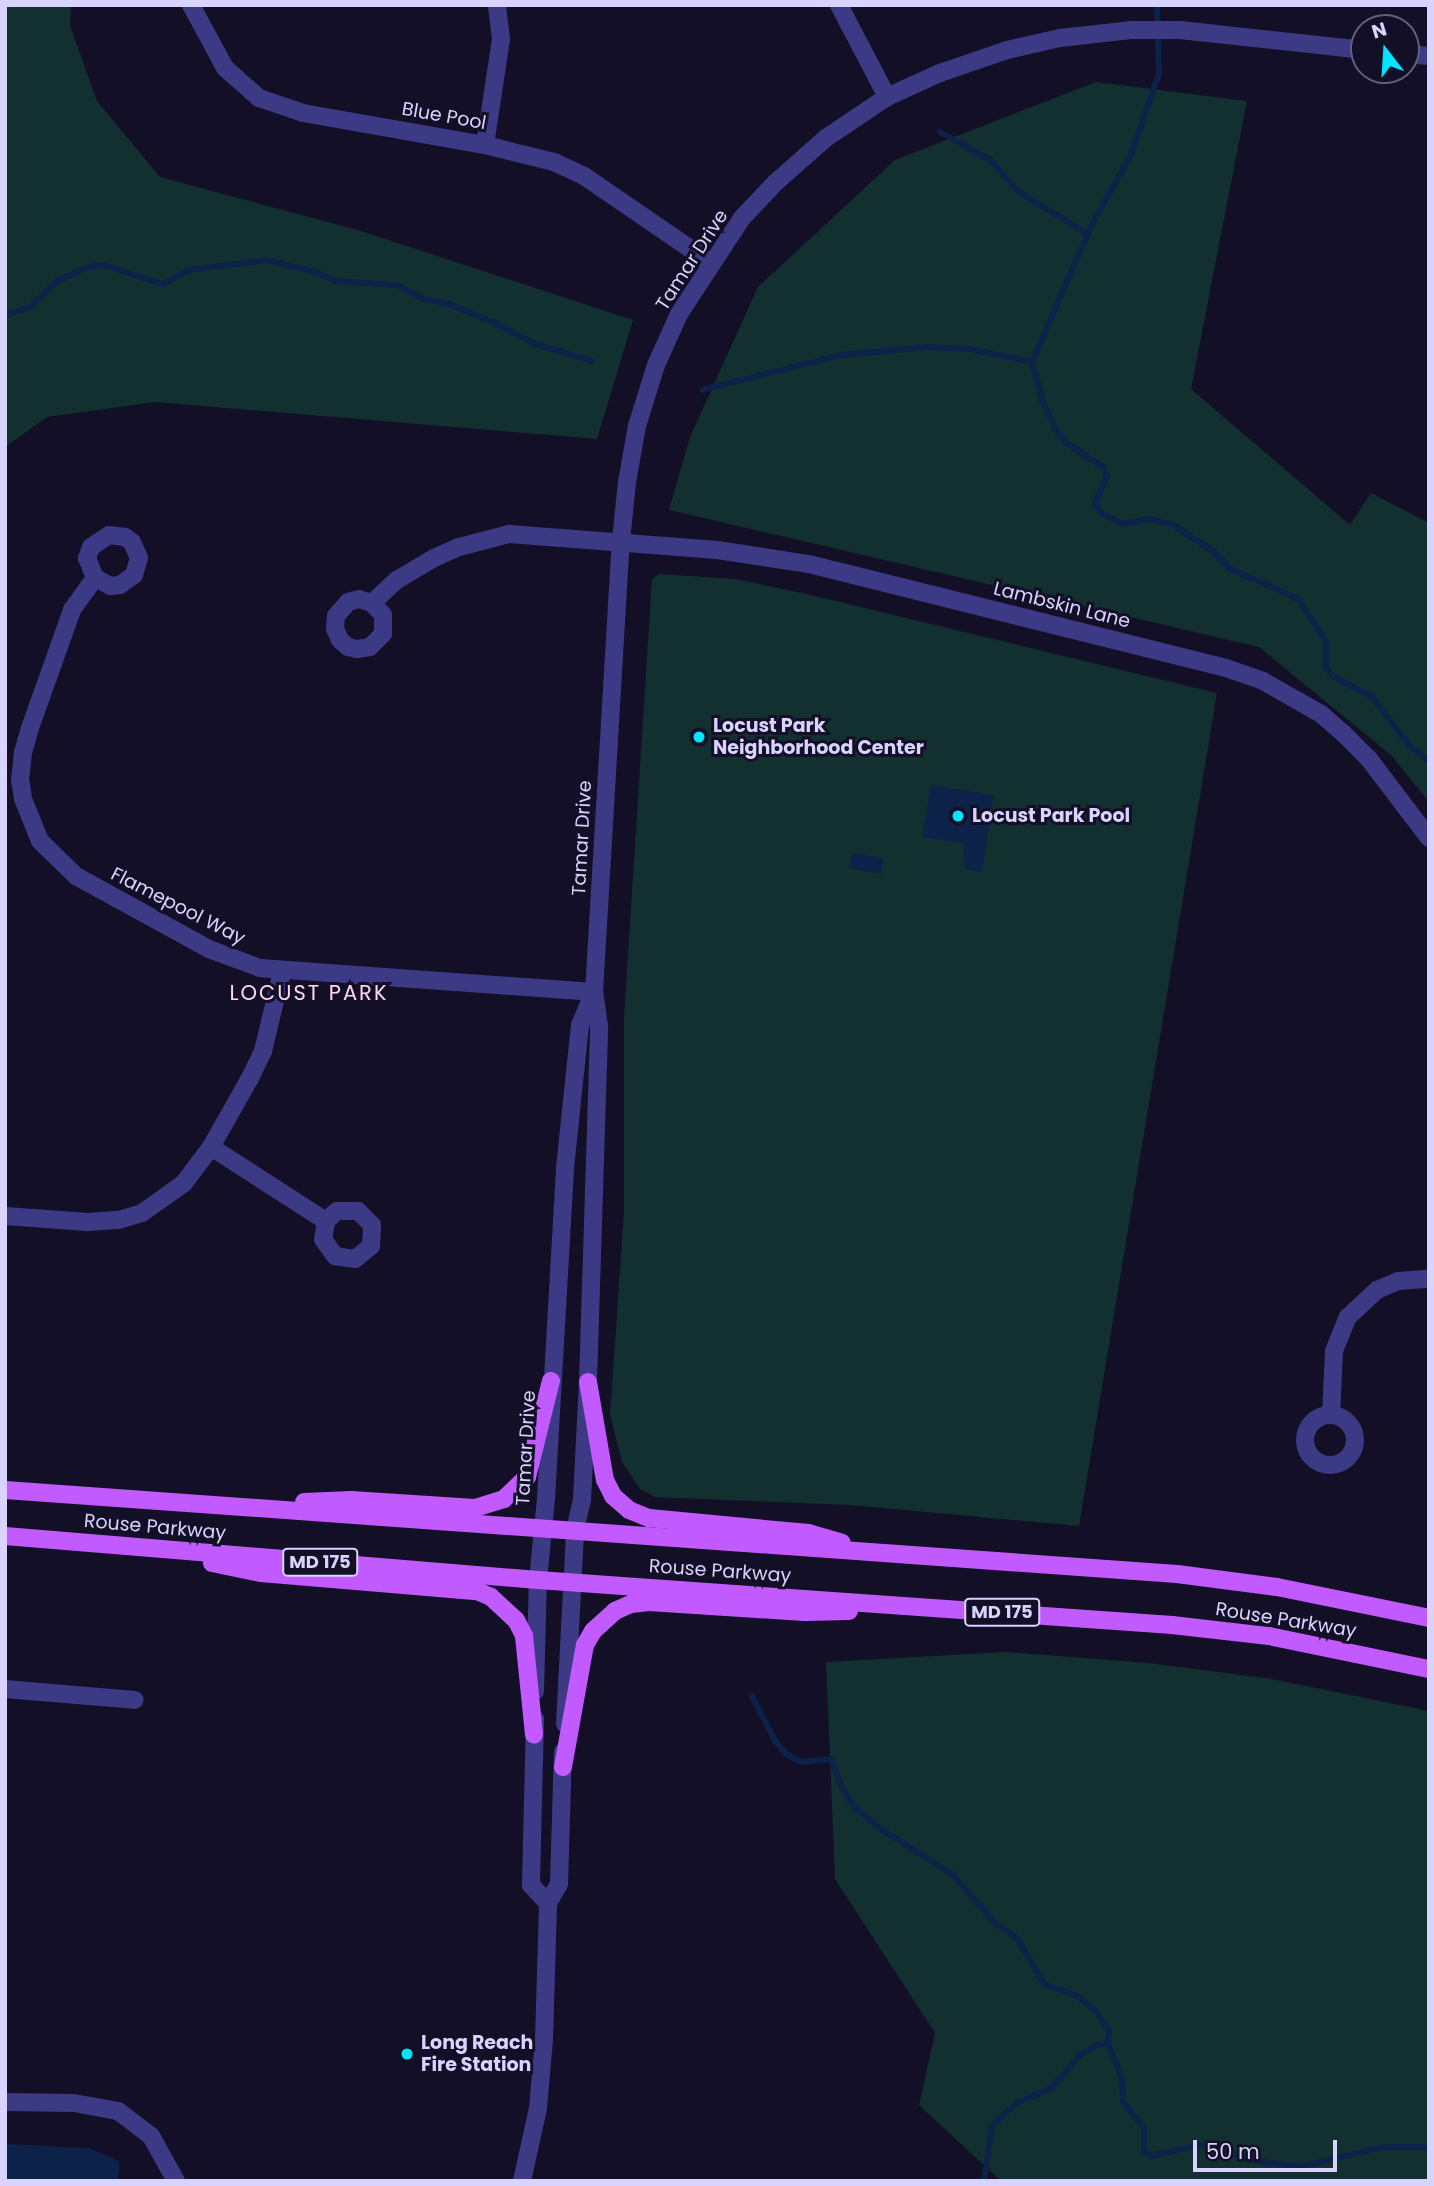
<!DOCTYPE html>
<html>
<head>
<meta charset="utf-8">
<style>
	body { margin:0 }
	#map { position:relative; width:1434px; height:2186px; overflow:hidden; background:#130f26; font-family:Poppins,sans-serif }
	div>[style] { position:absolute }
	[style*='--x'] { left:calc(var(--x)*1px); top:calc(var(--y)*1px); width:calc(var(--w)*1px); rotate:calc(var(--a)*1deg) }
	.green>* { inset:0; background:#12302f }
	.water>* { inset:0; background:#0c2248; transform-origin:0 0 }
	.stream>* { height:6px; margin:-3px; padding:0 3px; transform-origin:3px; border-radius:3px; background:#0c2248 }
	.minor>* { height:18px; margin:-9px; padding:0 9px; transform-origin:9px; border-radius:9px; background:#3d3a85 }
	.minor>.ring { margin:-9px; padding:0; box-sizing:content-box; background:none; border:18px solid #3d3a85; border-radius:50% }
	.tertiary>* { height:18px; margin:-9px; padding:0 9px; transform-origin:9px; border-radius:9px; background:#3d3a85 }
	.primary>* { height:18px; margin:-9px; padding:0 9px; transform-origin:9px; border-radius:9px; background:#c25bff }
	.dots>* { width:19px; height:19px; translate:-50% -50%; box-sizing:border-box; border:4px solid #130f26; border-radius:50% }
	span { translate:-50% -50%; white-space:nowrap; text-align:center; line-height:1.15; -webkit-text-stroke:6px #130f26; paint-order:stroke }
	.shield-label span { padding:2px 5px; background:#130f26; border:2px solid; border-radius:5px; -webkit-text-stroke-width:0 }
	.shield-label { font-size:18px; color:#d9d4ff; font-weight:700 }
	.street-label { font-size:19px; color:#d9d4ff }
	.poi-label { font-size:19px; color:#d9d4ff; font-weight:700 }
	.left { translate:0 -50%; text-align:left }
	.neighbourhood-label { font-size:21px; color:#ffd6f0; letter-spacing:2px }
	.frame { position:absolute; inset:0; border:7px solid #d9d4ff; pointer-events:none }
	.north { position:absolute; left:1350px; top:14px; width:70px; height:70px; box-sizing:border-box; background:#130f26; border:2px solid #625e7d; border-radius:50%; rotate:343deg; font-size:19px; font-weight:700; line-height:28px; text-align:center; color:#d9d4ff }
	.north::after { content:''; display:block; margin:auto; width:24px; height:32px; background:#00e5ff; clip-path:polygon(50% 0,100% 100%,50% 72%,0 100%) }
	.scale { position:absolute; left:1193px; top:2140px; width:144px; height:32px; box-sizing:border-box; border:4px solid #d9d4ff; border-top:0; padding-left:9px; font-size:21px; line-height:24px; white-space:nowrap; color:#d9d4ff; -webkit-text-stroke:5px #130f26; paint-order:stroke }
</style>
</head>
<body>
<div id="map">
	<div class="green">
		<div style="clip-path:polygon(5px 5px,71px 5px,70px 26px,97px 101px,160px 177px,361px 231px,633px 320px,597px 439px,155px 402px,47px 417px,5px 447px)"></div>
		<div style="clip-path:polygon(1096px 82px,1247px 101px,1191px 389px,1350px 525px,1371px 493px,1429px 523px,1429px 802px,1391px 755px,1259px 647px,669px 510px,690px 437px,758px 287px,895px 160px)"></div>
		<div style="clip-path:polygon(659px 574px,735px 579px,807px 594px,1217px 693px,1079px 1526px,850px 1505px,655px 1497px,640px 1489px,622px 1462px,610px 1415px,624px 1212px,624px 1017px,652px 579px)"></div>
		<div style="clip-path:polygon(1005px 1652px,1149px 1663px,1272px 1679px,1429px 1711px,1429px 2181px,1001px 2181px,919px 2105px,935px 2033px,835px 1879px,826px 1662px)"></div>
	</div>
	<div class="water">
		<div style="clip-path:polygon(931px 785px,994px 795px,982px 872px,965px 869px,963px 843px,922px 837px)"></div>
		<div style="left:852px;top:853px;width:32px;height:16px;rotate:9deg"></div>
		<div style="clip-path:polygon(5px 2144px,89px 2148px,119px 2161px,119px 2173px,116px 2181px,5px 2181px)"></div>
	</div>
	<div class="stream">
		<div style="--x:1157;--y:5;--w:68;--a:88.3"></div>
		<div style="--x:1159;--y:73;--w:87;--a:108.9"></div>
		<div style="--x:1131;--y:155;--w:77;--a:119.6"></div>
		<div style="--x:1093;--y:222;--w:153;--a:113.5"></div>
		<div style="--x:1032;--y:362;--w:42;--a:75"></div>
		<div style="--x:1043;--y:403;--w:30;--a:64"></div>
		<div style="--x:1056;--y:430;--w:17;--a:50"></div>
		<div style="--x:1067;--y:443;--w:45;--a:34"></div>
		<div style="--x:1104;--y:468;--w:9;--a:69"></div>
		<div style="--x:1107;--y:476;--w:30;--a:114"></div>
		<div style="--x:1095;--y:503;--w:12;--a:59"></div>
		<div style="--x:1101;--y:513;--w:25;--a:27"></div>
		<div style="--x:1123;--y:524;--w:25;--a:-11"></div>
		<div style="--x:1148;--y:519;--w:25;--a:12"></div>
		<div style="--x:1172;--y:524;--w:53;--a:33.4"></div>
		<div style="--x:1216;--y:553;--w:20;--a:49"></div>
		<div style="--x:1229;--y:568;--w:76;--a:24.2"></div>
		<div style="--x:1298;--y:599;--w:50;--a:56.3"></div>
		<div style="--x:1326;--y:641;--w:27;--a:90"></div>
		<div style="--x:1326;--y:668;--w:11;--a:49"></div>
		<div style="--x:1333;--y:676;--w:46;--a:28.8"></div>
		<div style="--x:1373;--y:698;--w:59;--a:52.5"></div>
		<div style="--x:1409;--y:745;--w:26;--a:39"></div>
		<div style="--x:940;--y:132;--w:57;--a:29.2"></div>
		<div style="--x:990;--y:160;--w:45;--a:47.7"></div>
		<div style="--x:1020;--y:193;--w:79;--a:31.1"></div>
		<div style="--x:5;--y:316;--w:27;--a:-20"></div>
		<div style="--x:30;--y:307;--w:37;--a:-44"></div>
		<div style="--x:57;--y:281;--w:34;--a:-24"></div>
		<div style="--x:88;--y:267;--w:16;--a:-7"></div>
		<div style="--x:104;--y:265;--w:62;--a:17.9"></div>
		<div style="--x:163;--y:284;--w:29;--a:-29"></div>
		<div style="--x:188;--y:270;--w:80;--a:-7.2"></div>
		<div style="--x:267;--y:260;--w:49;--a:14"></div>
		<div style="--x:315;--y:272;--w:23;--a:23"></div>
		<div style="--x:336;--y:281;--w:60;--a:3.8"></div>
		<div style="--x:396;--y:285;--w:31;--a:27"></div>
		<div style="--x:424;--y:299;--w:25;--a:11"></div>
		<div style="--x:449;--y:304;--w:50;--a:22.4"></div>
		<div style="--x:495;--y:323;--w:45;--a:27.7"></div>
		<div style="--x:535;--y:344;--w:60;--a:16.3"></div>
		<div style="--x:702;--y:390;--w:143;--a:-14.1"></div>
		<div style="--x:841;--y:355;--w:88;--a:-5.2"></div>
		<div style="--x:929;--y:347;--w:41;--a:2.8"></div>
		<div style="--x:970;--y:349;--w:63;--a:11.8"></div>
		<div style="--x:752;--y:1696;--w:48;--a:62.9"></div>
		<div style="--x:774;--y:1739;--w:19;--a:51"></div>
		<div style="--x:786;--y:1754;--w:17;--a:28"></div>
		<div style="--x:801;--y:1762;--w:30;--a:-6"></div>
		<div style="--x:831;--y:1759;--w:31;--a:69"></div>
		<div style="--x:842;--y:1788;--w:27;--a:56"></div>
		<div style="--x:857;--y:1810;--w:33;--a:38"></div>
		<div style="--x:883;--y:1830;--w:83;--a:32.7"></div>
		<div style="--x:953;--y:1875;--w:60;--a:49.1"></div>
		<div style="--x:992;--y:1920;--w:31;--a:36"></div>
		<div style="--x:1017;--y:1938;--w:53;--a:59.6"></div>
		<div style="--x:1044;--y:1984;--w:35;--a:20"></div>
		<div style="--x:1077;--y:1996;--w:23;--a:38"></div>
		<div style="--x:1095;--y:2010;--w:25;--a:56"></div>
		<div style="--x:1109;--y:2031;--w:12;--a:95"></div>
		<div style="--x:1108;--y:2043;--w:40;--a:69"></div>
		<div style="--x:1122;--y:2080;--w:22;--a:87"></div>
		<div style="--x:1123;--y:2102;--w:33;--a:51"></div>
		<div style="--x:1144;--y:2128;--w:24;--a:90"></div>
		<div style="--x:1144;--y:2152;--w:9;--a:27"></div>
		<div style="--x:1152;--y:2156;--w:49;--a:-12.9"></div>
		<div style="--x:1200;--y:2145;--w:17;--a:3"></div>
		<div style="--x:1217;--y:2146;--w:31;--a:25"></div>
		<div style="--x:1245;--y:2159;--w:55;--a:8.4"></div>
		<div style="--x:1299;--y:2167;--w:86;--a:-13.4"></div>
		<div style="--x:1383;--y:2147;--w:46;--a:0"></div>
		<div style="--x:984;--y:2181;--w:56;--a:-81.7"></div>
		<div style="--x:992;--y:2126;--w:34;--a:-43"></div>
		<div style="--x:1017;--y:2103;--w:37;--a:-24"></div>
		<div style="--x:1051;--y:2088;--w:44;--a:-48.7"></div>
		<div style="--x:1080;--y:2055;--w:20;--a:-30"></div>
		<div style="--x:1097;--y:2045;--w:11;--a:-10"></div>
	</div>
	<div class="minor">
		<div style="--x:191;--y:5;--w:72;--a:61.6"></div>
		<div style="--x:225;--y:68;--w:45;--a:41.4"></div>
		<div style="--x:259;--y:98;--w:46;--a:18.8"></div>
		<div style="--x:303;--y:113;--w:185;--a:10"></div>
		<div style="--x:485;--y:145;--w:71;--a:13.8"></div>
		<div style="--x:554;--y:162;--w:33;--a:25"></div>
		<div style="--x:584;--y:176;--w:154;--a:34.4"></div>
		<div style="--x:485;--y:145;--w:107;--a:-81.4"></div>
		<div style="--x:501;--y:39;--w:34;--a:-97"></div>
		<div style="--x:95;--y:578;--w:18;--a:27"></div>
		<div style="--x:111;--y:586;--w:9;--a:-6"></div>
		<div style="--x:120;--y:585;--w:17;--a:-36"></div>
		<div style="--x:134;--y:575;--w:18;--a:-74"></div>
		<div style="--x:139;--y:558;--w:17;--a:-114"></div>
		<div style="--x:132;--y:542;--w:9;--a:-144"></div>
		<div style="--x:125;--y:537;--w:16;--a:-173"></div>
		<div style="--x:109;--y:535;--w:22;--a:146"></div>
		<div style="--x:91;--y:547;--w:12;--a:110"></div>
		<div style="--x:87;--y:558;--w:22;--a:68"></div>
		<div style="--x:95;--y:578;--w:39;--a:126"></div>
		<div style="--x:72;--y:610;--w:125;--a:109.6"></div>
		<div style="--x:30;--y:728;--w:25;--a:106"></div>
		<div style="--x:23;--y:752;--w:27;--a:96"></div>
		<div style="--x:20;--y:779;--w:20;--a:81"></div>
		<div style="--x:23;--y:799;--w:45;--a:68"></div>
		<div style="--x:40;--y:841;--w:50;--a:44.2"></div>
		<div style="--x:76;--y:876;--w:152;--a:28.8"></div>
		<div style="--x:209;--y:949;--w:54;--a:20.4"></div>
		<div style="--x:260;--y:968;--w:335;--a:4.1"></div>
		<div style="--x:372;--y:603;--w:16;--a:47"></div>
		<div style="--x:383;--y:615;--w:19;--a:90"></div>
		<div style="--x:383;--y:634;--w:18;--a:135"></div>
		<div style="--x:370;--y:647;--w:13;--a:171"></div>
		<div style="--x:357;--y:649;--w:9;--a:-167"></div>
		<div style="--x:348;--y:647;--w:11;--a:-139"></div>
		<div style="--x:340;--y:640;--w:12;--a:-114"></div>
		<div style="--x:335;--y:629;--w:13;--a:-86"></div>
		<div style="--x:336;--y:616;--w:18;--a:-49"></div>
		<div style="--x:348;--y:602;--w:11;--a:-15"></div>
		<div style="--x:359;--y:599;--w:14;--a:17"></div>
		<div style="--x:372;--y:603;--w:34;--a:-43"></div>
		<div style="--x:397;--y:580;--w:43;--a:-30.7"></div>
		<div style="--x:434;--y:558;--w:27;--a:-24"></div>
		<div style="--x:459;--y:547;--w:52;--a:-14.6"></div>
		<div style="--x:509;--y:534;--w:209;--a:4.4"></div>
		<div style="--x:717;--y:550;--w:93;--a:8.7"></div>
		<div style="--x:809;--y:564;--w:430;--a:14"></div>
		<div style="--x:1226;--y:668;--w:39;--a:19"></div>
		<div style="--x:1263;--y:681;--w:67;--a:29.6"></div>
		<div style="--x:1321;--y:714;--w:30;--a:41"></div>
		<div style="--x:1344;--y:734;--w:35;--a:45"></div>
		<div style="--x:1369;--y:759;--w:99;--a:52.8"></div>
		<div style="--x:211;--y:1147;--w:137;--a:32.8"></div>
		<div style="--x:326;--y:1221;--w:18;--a:99"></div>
		<div style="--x:323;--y:1239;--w:21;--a:55"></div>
		<div style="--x:335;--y:1256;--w:20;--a:9"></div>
		<div style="--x:355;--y:1259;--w:21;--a:-39"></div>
		<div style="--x:371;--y:1246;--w:21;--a:-87"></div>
		<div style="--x:372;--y:1225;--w:20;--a:-135"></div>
		<div style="--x:358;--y:1211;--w:21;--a:180"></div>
		<div style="--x:337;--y:1211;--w:15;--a:138"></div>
		<div style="--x:5;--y:1216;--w:83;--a:4.1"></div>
		<div style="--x:88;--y:1222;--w:31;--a:-4"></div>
		<div style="--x:119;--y:1220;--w:24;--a:-17"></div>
		<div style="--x:142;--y:1213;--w:52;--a:-35.5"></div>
		<div style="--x:184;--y:1183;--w:45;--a:-53.1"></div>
		<div style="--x:211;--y:1147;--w:79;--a:-60.5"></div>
		<div style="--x:250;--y:1078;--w:30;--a:-64"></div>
		<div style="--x:263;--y:1051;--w:81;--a:-76.5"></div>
		<div class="ring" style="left:1305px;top:1415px;width:32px;height:32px"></div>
		<div style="--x:1331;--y:1415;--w:64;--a:-87.3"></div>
		<div style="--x:1334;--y:1351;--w:37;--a:-68"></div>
		<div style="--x:1348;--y:1317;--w:40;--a:-43"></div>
		<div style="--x:1377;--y:1290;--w:23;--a:-23"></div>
		<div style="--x:1398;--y:1281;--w:31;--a:-4"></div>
		<div style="--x:5;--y:1689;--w:130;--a:4.8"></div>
		<div style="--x:5;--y:2102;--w:69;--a:0.8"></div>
		<div style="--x:74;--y:2103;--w:45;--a:10.3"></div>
		<div style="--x:118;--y:2111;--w:41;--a:37.1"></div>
		<div style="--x:151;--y:2136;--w:51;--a:60.9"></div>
	</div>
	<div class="tertiary">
		<div style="--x:839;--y:5;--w:104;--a:62.4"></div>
		<div style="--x:1406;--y:54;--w:23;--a:5"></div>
		<div style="--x:535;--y:1691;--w:111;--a:-88.5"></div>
		<div style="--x:538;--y:1580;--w:81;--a:-84.4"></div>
		<div style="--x:546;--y:1499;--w:332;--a:-86.7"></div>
		<div style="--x:565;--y:1168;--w:144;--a:-84"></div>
		<div style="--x:580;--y:1025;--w:36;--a:-67"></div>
		<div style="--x:535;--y:1719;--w:166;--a:91.4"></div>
		<div style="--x:531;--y:1885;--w:25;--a:47"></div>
		<div style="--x:565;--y:1724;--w:194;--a:-87"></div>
		<div style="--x:575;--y:1530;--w:32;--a:-77"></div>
		<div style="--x:582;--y:1499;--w:117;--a:-87.1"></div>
		<div style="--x:588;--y:1382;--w:356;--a:-88.2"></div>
		<div style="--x:599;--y:1026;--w:34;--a:-98"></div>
		<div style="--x:594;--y:992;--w:452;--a:-86.6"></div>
		<div style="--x:621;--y:541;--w:59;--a:-84.2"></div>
		<div style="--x:627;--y:482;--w:57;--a:-79.9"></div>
		<div style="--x:637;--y:426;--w:64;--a:-72.7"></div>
		<div style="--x:656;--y:365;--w:56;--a:-65.7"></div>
		<div style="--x:679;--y:314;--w:115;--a:-56.7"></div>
		<div style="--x:742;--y:218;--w:48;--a:-46.7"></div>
		<div style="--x:775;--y:183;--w:68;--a:-41.4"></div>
		<div style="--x:826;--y:138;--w:73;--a:-33.9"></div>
		<div style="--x:887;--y:97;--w:58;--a:-24.4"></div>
		<div style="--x:940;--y:73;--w:71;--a:-18.9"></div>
		<div style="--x:1007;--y:50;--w:54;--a:-12.8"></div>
		<div style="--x:1060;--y:38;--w:71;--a:-6.4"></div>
		<div style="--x:1131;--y:30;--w:49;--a:0"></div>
		<div style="--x:1180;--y:30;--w:185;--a:6.2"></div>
		<div style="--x:522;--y:2181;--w:75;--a:-77.6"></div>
		<div style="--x:538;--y:2108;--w:68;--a:-85"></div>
		<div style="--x:544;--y:2040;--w:137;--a:-88.3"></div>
		<div style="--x:548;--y:1903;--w:22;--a:-60"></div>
		<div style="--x:559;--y:1884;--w:132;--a:-88.3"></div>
	</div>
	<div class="primary">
		<div style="--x:588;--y:1382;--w:99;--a:80.2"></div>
		<div style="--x:605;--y:1480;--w:18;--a:63"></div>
		<div style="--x:613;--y:1496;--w:21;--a:41"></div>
		<div style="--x:629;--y:1510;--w:22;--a:22"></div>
		<div style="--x:649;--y:1518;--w:160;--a:5.4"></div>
		<div style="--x:808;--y:1533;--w:35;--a:16"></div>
		<div style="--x:5;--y:1490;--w:1175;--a:4.1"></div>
		<div style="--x:1177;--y:1574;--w:101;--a:7.4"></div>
		<div style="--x:1277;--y:1587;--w:155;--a:11.5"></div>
		<div style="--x:304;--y:1502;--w:47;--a:-2.4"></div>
		<div style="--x:351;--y:1500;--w:124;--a:3.7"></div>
		<div style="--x:475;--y:1508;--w:30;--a:-17"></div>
		<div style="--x:504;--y:1499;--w:32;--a:-44"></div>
		<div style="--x:527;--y:1477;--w:99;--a:-76"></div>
		<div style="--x:5;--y:1536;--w:535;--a:4.72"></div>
		<div style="--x:538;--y:1580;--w:636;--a:4.06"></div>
		<div style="--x:1172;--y:1625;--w:98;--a:6.5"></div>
		<div style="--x:1269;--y:1636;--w:163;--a:11.7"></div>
		<div style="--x:212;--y:1563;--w:50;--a:11.5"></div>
		<div style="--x:261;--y:1573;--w:217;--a:4.8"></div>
		<div style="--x:477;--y:1591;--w:15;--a:23"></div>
		<div style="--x:491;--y:1597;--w:34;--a:43"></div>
		<div style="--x:516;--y:1620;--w:18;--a:63"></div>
		<div style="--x:524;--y:1636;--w:99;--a:84.2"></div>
		<div style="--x:563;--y:1767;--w:124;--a:-79.8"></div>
		<div style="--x:585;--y:1645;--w:16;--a:-60"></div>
		<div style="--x:593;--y:1631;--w:30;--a:-42"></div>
		<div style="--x:615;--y:1611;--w:17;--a:-24"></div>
		<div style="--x:631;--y:1604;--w:18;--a:-6"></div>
		<div style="--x:649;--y:1602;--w:156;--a:3.7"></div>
		<div style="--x:805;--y:1612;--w:44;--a:-1.3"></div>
	</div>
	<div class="dots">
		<div style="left:699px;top:737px;background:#00e5ff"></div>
		<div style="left:958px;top:816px;background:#00e5ff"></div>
		<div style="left:407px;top:2054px;background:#00e5ff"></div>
	</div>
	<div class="shield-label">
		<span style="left:320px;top:1562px">MD 175</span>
		<span style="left:1002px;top:1612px">MD 175</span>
	</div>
	<div class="street-label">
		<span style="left:444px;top:116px;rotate:10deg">Blue Pool</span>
		<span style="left:692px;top:260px;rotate:-57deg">Tamar Drive</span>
		<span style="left:1062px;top:605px;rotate:14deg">Lambskin Lane</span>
		<span style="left:582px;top:838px;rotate:-87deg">Tamar Drive</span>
		<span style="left:178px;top:906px;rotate:27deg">Flamepool Way</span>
		<span style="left:526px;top:1448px;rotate:-87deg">Tamar Drive</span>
		<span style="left:155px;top:1527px;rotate:5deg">Rouse Parkway</span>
		<span style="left:720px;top:1571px;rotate:4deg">Rouse Parkway</span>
		<span style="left:1286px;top:1620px;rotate:9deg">Rouse Parkway</span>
	</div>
	<div class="poi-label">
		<span class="left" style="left:713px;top:737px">Locust Park<br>Neighborhood Center</span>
		<span class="left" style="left:972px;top:816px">Locust Park Pool</span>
		<span class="left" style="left:421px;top:2054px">Long Reach<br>Fire Station</span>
	</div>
	<div class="neighbourhood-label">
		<span style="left:309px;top:993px">LOCUST PARK</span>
	</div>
	<div class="frame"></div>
	<div class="north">N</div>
	<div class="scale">50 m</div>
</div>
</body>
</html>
